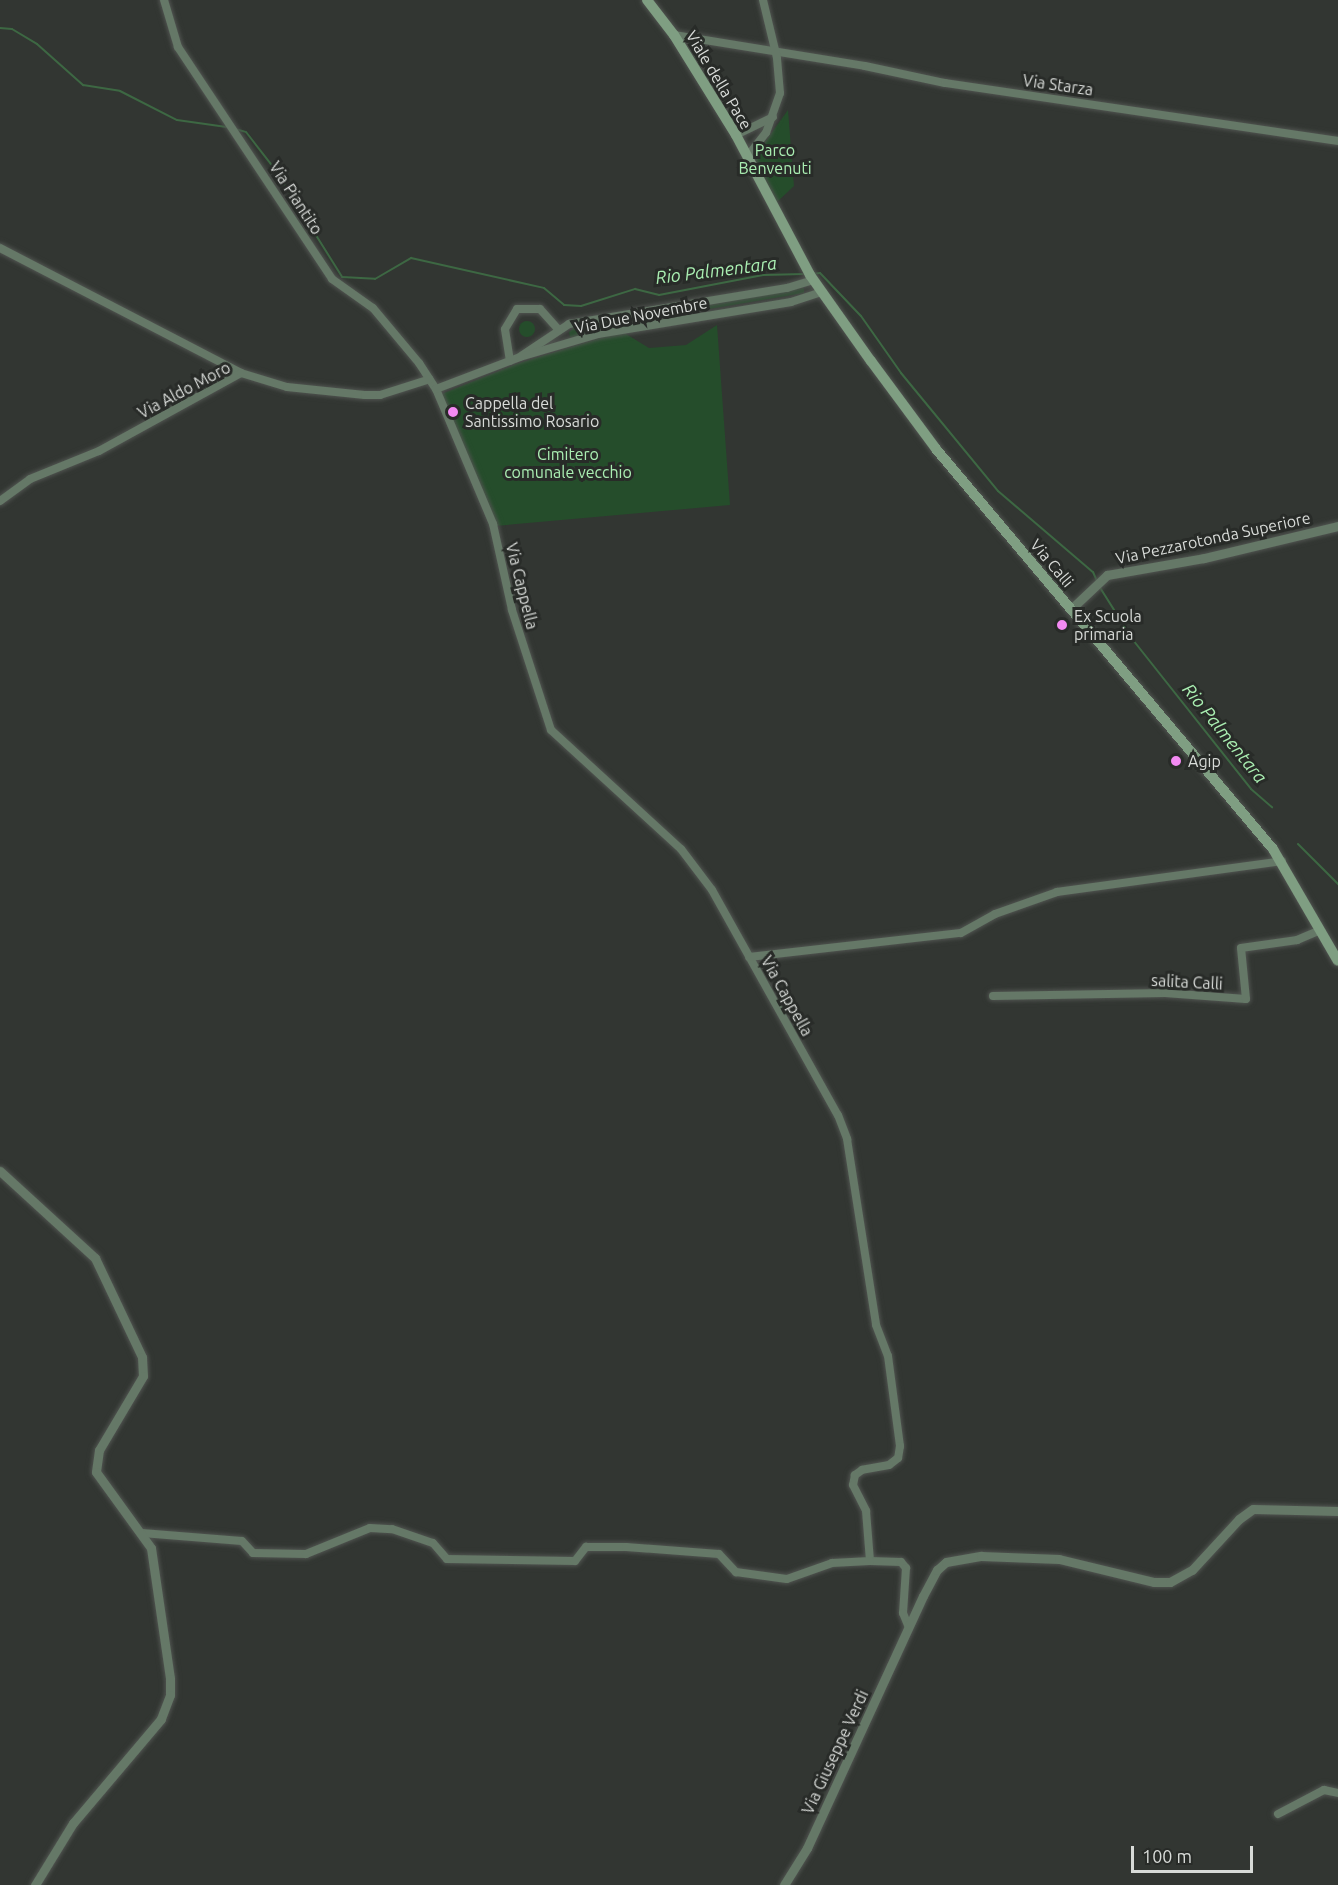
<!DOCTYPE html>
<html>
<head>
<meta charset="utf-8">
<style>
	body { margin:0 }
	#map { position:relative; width:1338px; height:1885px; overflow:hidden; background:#323632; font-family:Ubuntu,sans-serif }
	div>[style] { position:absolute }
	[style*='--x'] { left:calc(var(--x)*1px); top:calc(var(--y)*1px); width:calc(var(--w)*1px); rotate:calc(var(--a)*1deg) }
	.green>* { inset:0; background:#254d2b }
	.round { border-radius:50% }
	.stream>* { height:2px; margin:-1px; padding:0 1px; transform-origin:1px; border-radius:1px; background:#3d6843 }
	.roads { filter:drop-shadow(0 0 2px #505450) drop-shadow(0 0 2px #505450) }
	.minor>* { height:8px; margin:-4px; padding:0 4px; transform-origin:4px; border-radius:4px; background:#657867 }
	.tertiary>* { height:9px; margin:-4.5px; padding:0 4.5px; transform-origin:4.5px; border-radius:4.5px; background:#657867 }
	.secondary>* { height:10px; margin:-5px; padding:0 5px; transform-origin:5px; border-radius:5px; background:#7f9e82 }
	.dots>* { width:16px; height:16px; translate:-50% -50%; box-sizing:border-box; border:3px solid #282b28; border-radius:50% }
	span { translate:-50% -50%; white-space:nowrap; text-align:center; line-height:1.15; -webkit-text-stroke:6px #282b28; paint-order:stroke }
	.street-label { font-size:16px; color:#d8dbd8 }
	.park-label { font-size:16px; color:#aaeeb2 }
	.poi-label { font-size:16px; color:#d8dbd8 }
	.left { translate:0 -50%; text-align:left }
	.water-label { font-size:18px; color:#aaefb2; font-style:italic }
	.scale { position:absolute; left:1131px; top:1846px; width:122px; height:27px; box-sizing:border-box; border:3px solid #d8dbd8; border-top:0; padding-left:8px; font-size:18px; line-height:21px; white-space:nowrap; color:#d8dbd8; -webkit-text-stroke:4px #282b28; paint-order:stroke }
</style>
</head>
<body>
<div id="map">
	<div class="green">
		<div style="clip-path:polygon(788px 110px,794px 186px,777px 202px,754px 157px)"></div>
		<div style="clip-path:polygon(804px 288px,804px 293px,638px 321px,638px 318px)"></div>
		<div class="round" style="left:519px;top:321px;width:16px;height:16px"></div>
		<div style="clip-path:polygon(607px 324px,576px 337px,570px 337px,569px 332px,576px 326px)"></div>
		<div style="clip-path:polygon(717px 325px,730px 505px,495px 526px,439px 395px,516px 364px,613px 334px,626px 334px,649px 348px,686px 345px)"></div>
	</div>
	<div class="stream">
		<div style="--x:0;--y:28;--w:12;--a:5"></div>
		<div style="--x:12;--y:29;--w:29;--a:31"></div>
		<div style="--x:37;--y:44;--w:62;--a:41.7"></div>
		<div style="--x:83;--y:85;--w:37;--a:9"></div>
		<div style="--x:120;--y:91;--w:64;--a:27"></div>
		<div style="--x:177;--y:120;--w:50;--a:8"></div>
		<div style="--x:235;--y:129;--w:11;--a:15"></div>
		<div style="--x:246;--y:132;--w:46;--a:52.1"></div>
		<div style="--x:274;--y:168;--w:128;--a:58"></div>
		<div style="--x:342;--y:277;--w:33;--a:3"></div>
		<div style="--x:375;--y:279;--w:42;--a:-30.3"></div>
		<div style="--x:411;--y:258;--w:136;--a:12.7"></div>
		<div style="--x:544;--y:288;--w:26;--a:40"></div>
		<div style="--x:564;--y:305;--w:17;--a:3"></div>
		<div style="--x:581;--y:306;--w:57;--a:-17.5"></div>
		<div style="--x:635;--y:289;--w:25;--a:14"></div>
		<div style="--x:659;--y:295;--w:106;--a:-10.9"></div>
		<div style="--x:763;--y:275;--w:41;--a:-1.4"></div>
		<div style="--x:813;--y:274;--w:7;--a:-8"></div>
		<div style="--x:820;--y:273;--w:59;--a:46.4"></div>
		<div style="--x:861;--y:316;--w:70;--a:54.9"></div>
		<div style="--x:901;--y:373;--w:153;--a:50.6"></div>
		<div style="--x:998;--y:491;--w:125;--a:40.5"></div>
		<div style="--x:1093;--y:572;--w:10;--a:66"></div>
		<div style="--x:1099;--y:586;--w:64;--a:57.8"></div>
		<div style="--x:1133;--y:640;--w:190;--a:51.6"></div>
		<div style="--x:1251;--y:789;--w:28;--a:41"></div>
		<div style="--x:1298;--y:844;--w:57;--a:45"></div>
	</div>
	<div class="roads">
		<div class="minor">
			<div style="--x:164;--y:0;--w:49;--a:73.4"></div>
			<div style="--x:178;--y:47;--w:278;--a:56.4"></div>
			<div style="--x:332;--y:279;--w:50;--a:35.3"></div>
			<div style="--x:373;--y:308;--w:72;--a:50.1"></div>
			<div style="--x:419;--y:363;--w:31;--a:57"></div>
			<div style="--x:436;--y:389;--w:147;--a:67.1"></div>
			<div style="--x:493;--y:524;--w:88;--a:77.5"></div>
			<div style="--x:512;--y:610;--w:126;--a:72"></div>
			<div style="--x:551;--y:730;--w:176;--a:42.5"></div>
			<div style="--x:681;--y:849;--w:51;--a:52.9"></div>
			<div style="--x:712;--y:890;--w:258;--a:60.8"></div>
			<div style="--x:838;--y:1115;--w:26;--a:69"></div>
			<div style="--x:847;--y:1139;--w:188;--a:81.1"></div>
			<div style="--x:876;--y:1325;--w:33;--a:69"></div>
			<div style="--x:888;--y:1356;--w:91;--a:82.4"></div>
			<div style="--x:900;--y:1446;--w:12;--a:99"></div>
			<div style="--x:898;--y:1458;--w:11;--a:142"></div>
			<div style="--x:889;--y:1465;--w:27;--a:170"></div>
			<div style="--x:862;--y:1470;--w:9;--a:144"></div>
			<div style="--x:855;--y:1475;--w:10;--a:101"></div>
			<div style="--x:853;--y:1485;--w:29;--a:63"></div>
			<div style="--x:866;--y:1511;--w:50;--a:85.4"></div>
			<div style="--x:870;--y:1561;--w:31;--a:2"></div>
			<div style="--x:901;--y:1562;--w:8;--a:50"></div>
			<div style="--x:906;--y:1568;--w:45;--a:93.8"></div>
			<div style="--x:903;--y:1613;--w:16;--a:68"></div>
			<div style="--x:674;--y:35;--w:193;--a:9.2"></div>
			<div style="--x:865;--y:66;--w:82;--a:12"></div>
			<div style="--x:945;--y:83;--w:397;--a:8.4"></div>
			<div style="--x:736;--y:135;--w:41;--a:-25.9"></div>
			<div style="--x:747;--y:157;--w:31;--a:-52"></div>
			<div style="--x:766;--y:133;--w:42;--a:-70.7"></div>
			<div style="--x:780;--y:93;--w:35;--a:-95"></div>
			<div style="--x:777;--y:58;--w:60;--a:-103.6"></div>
			<div style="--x:0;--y:248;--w:271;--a:27.4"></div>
			<div style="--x:521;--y:356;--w:58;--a:-33.7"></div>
			<div style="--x:569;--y:324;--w:221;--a:-9.4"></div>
			<div style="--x:787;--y:288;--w:28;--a:-17"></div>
			<div style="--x:510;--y:361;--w:32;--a:-99"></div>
			<div style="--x:505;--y:329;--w:23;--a:-59"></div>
			<div style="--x:517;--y:309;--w:23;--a:0"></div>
			<div style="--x:540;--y:309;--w:28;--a:48"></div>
			<div style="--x:436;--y:389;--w:90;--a:-20.9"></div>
			<div style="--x:520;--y:357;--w:81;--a:-16.4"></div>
			<div style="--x:598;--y:334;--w:196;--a:-9.4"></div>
			<div style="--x:791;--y:302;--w:33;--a:-18"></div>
			<div style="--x:0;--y:501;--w:37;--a:-36"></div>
			<div style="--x:30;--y:479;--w:74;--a:-22.1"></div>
			<div style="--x:99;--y:451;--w:162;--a:-28.8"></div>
			<div style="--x:241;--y:373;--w:48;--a:16.9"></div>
			<div style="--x:287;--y:387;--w:78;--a:5.9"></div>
			<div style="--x:365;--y:395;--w:15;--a:0"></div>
			<div style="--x:380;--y:395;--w:52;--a:-17.7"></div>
			<div style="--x:749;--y:957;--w:213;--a:-6.5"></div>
			<div style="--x:961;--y:933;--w:39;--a:-29"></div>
			<div style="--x:995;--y:914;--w:66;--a:-19.5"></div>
			<div style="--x:1057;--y:892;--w:227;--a:-7.8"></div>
			<div style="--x:993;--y:996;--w:172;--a:-1"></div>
			<div style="--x:1165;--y:993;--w:81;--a:4.2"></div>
			<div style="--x:1246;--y:999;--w:51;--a:-95.6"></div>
			<div style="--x:1241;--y:948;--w:57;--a:-8.1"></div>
			<div style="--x:1297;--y:940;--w:25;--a:-23"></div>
			<div style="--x:142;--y:1533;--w:100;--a:4.6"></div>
			<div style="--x:242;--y:1541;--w:16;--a:47"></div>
			<div style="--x:253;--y:1553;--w:53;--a:1.1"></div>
			<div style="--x:306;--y:1554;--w:69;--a:-22.1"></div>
			<div style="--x:370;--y:1528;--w:22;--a:3"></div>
			<div style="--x:392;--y:1529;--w:43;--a:18.9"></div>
			<div style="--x:433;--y:1543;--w:21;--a:49"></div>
			<div style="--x:447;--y:1559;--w:128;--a:0.9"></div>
			<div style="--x:575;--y:1561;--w:18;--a:-52"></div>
			<div style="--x:586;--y:1547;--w:40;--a:0"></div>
			<div style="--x:626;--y:1547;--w:93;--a:4.3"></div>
			<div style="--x:719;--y:1554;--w:25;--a:47"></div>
			<div style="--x:736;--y:1572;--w:51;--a:7.8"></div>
			<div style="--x:787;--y:1579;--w:48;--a:-19.6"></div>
			<div style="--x:832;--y:1563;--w:38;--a:-3"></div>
			<div style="--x:1278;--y:1814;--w:52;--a:-27.6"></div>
			<div style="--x:1324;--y:1790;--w:14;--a:12"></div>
		</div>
		<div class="tertiary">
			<div style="--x:1071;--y:609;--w:50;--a:-43.4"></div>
			<div style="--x:1107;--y:575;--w:98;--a:-9.9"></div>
			<div style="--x:1204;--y:558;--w:138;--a:-13.4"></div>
			<div style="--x:0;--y:1171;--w:129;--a:42.5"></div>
			<div style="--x:95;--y:1258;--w:110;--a:64.6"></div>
			<div style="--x:142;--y:1357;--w:19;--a:87"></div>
			<div style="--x:143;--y:1376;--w:86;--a:120.7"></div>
			<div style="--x:99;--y:1450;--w:22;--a:98"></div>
			<div style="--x:96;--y:1472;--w:94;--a:54.1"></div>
			<div style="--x:151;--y:1548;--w:132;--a:81.7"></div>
			<div style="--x:170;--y:1679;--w:16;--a:90"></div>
			<div style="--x:170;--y:1695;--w:26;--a:111"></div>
			<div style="--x:161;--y:1719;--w:136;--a:130.2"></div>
			<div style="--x:73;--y:1823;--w:73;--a:121.5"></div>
			<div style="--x:784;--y:1885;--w:44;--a:-58.1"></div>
			<div style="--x:807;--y:1848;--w:277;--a:-65.3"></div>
			<div style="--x:923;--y:1596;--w:30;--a:-62"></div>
			<div style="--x:937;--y:1570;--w:12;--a:-42"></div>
			<div style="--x:946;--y:1562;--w:36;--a:-10"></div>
			<div style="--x:981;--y:1556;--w:78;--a:2.2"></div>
			<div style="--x:1059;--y:1559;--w:98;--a:13.6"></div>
			<div style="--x:1154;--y:1582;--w:16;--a:0"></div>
			<div style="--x:1170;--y:1582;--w:25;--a:-29"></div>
			<div style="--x:1192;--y:1570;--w:69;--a:-47.3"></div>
			<div style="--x:1239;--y:1519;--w:17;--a:-36"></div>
			<div style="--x:1253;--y:1509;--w:85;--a:1.3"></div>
		</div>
		<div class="secondary">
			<div style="--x:647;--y:0;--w:44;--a:52.4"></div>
			<div style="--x:674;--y:35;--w:118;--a:58.2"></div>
			<div style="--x:736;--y:135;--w:158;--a:62.1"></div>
			<div style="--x:810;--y:275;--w:105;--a:54.7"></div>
			<div style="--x:871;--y:361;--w:109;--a:53.5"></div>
			<div style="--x:936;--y:449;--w:523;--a:49.89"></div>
			<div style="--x:1273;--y:849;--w:129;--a:59.9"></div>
		</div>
	</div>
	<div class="dots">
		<div style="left:453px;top:412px;background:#f38af2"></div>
		<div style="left:1062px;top:625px;background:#f38af2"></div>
		<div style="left:1176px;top:761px;background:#f38af2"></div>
	</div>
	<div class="street-label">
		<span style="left:719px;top:80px;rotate:59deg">Viale della Pace</span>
		<span style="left:1058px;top:85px;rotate:8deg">Via Starza</span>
		<span style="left:296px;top:198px;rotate:57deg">Via Piantito</span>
		<span style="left:641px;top:315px;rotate:-11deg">Via Due Novembre</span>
		<span style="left:184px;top:390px;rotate:-28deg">Via Aldo Moro</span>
		<span style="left:1213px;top:538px;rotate:-12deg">Via Pezzarotonda Superiore</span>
		<span style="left:1052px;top:563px;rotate:50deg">Via Calli</span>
		<span style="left:522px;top:586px;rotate:76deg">Via Cappella</span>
		<span style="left:1187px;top:982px;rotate:3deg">salita Calli</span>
		<span style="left:787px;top:996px;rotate:61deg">Via Cappella</span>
		<span style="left:835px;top:1752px;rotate:-65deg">Via Giuseppe Verdi</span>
	</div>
	<div class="park-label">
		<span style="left:775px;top:159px">Parco<br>Benvenuti</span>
		<span style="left:568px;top:463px">Cimitero<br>comunale vecchio</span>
	</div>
	<div class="poi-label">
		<span class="left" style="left:465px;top:412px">Cappella del<br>Santissimo Rosario</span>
		<span class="left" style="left:1074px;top:625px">Ex Scuola<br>primaria</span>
		<span class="left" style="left:1188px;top:761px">Agip</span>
	</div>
	<div class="water-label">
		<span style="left:716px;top:270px;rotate:-7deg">Rio Palmentara</span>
		<span style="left:1225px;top:733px;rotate:51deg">Rio Palmentara</span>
	</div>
	<div class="scale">100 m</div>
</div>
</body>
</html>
